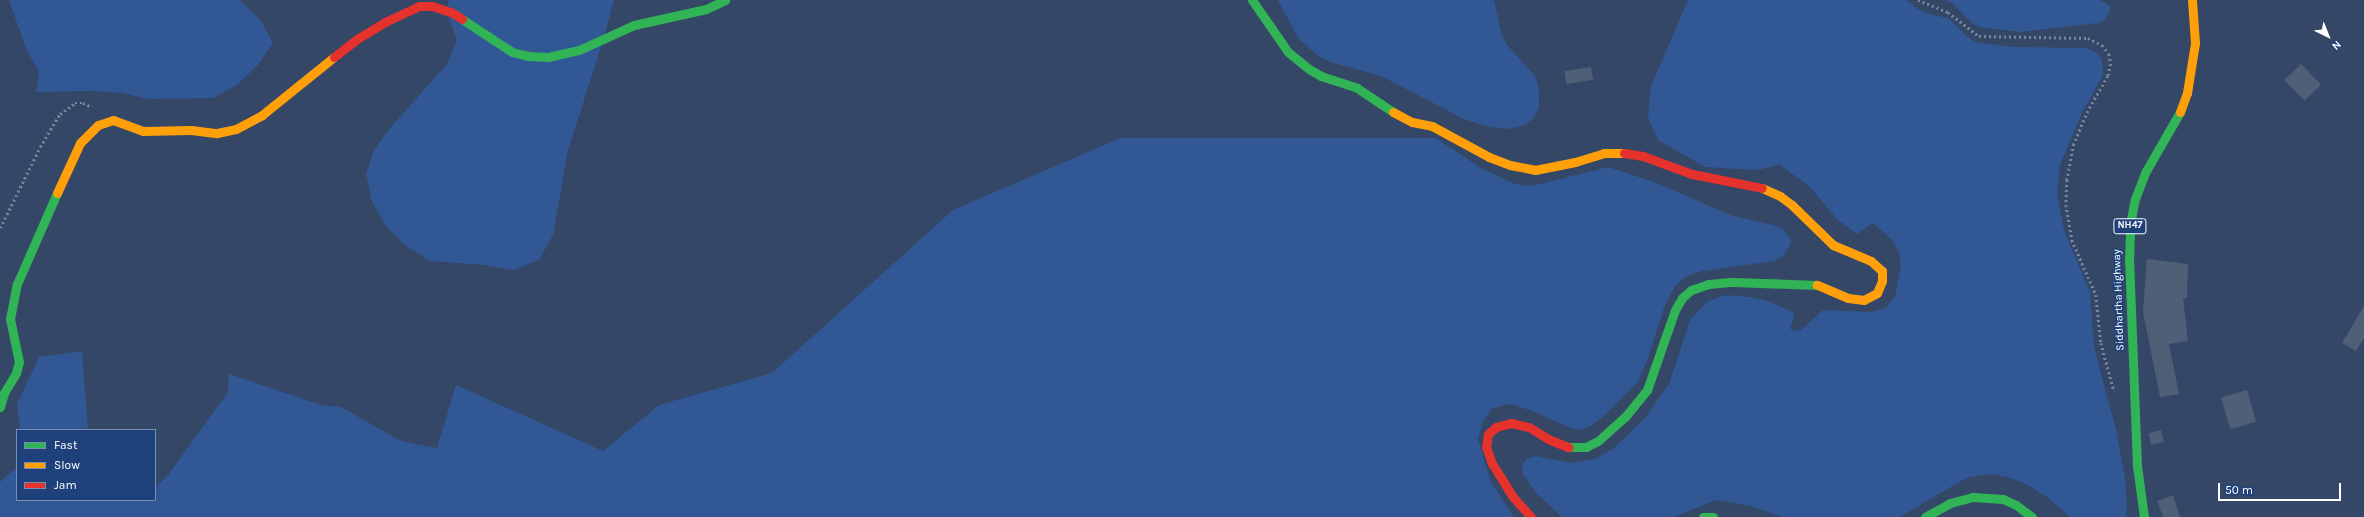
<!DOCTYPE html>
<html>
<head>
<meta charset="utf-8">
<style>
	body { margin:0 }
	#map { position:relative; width:2364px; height:517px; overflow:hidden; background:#344766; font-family:Karla,sans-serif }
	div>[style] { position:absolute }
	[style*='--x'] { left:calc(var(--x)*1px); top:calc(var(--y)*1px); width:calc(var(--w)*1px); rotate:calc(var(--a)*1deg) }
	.green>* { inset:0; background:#315794 }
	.building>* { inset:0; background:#505f78; transform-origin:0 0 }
	.path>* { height:2.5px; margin-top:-1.25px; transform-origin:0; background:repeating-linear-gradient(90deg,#79879d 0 2px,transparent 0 5px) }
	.fast>* { height:9px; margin:-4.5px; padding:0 4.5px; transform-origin:4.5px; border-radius:4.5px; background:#30b455 }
	.slow>* { height:9px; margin:-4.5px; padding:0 4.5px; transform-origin:4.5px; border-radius:4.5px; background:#ff9f0a }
	.jam>* { height:9px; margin:-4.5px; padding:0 4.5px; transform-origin:4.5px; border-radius:4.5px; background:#e5322d }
	span { translate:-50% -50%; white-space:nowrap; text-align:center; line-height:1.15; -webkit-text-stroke:3px #1e417c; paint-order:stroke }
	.shield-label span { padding:1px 3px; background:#1e417c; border:1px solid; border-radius:3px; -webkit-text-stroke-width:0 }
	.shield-label { font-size:10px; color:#fff; font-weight:700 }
	.street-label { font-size:11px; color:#fff }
	.legend { position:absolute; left:16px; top:429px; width:140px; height:72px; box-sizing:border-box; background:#1e417c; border:1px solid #788db0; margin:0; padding:5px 7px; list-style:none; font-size:12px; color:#fff }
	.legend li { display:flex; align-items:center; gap:8px; height:20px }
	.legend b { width:20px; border:1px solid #788db0 }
	.north { position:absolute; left:2308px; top:16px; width:40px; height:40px; -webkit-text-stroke:3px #1e417c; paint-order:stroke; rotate:137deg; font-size:11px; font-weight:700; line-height:16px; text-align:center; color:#fff }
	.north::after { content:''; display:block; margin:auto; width:14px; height:18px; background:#fff; clip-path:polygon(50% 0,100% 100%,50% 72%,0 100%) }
	.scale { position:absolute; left:2218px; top:483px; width:123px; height:18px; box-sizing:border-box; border:2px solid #fff; border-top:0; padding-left:5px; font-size:12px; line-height:14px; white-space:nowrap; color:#fff; -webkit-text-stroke:3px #1e417c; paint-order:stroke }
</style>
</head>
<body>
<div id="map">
	<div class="green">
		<div style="clip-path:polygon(9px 0,240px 0,261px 21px,273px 43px,258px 65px,238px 84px,214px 98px,148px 99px,122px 93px,94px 91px,36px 92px,39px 72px,26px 49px)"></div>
		<div style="clip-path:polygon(448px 0,614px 0,604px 38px,568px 150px,553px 235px,539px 260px,513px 270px,485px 265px,430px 261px,405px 245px,387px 227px,372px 202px,366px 174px,374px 150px,391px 127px,447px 64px,457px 40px,448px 15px)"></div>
		<div style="clip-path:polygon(1278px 0,1494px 0,1502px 35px,1507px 45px,1536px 77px,1539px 89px,1539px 106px,1534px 118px,1523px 126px,1506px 129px,1485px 126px,1464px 119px,1381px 76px,1330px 62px,1318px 56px,1298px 38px)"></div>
		<div style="clip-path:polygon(1688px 0,1907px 0,1916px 8px,1929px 14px,1948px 18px,1969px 38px,1976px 42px,2013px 47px,2085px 48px,2094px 51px,2102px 59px,2103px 75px,2082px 113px,2060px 165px,2057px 193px,2064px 230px,2090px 292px,2094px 347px,2116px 430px,2125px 477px,2127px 507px,2126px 517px,2070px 517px,2047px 497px,2024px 483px,2007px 477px,1989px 474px,1970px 477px,1961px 481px,1900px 517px,1783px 517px,1750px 506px,1716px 500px,1674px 517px,1562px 517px,1535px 492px,1522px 472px,1522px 466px,1526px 459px,1536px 456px,1571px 463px,1595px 459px,1614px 448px,1644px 419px,1669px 384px,1690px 320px,1708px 301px,1726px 295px,1749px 297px,1768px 301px,1795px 313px,1790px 329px,1800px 331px,1823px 310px,1871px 312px,1886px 308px,1895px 297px,1901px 266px,1899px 252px,1892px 240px,1873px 223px,1857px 234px,1837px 219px,1809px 186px,1780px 165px,1757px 170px,1705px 167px,1658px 140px,1648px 118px,1651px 86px)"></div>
		<div style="clip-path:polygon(1945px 0,2100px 0,2111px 7px,2105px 20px,2098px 23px,2020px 32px,1980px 27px,1973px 24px,1952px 3px)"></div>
		<div style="clip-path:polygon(1121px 138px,1436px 138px,1481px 168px,1515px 184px,1528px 186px,1540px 184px,1608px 167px,1654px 182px,1730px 215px,1777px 226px,1784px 230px,1790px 238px,1791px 244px,1783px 256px,1774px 261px,1702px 271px,1687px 276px,1676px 285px,1665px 305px,1647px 361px,1637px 383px,1605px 415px,1591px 426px,1581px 430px,1573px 429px,1530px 410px,1509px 404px,1492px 408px,1483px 422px,1478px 439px,1491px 482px,1514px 517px,0 517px,0 482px,17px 467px,17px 500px,155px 500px,155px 488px,168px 475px,228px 392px,229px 374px,321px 405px,341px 407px,401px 441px,437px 448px,456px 385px,603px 451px,659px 405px,772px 373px,953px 210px)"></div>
		<div style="clip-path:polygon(82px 351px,88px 430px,20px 430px,17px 404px,39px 357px)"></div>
	</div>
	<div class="building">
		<div style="left:2301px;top:64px;width:29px;height:23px;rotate:46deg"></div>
		<div style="left:1591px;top:67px;width:13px;height:27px;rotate:81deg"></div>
		<div style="clip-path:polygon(2147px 259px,2188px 264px,2187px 298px,2183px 298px,2188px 341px,2169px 344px,2179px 394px,2160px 397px,2143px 312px)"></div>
		<div style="clip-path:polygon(2364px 306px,2364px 338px,2356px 351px,2342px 343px)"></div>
		<div style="left:2247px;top:390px;width:33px;height:27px;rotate:74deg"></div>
		<div style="left:2161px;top:430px;width:12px;height:13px;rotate:76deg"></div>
		<div style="clip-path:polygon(2173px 495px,2180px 517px,2163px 517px,2157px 501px)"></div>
	</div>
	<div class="path">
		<div style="--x:1918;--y:0;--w:32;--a:22"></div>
		<div style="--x:1948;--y:12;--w:39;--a:38"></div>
		<div style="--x:1979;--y:36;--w:109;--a:1.1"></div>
		<div style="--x:2088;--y:38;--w:16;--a:27"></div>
		<div style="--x:2102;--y:45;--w:11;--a:52"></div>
		<div style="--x:2109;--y:54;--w:10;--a:79"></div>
		<div style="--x:2111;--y:64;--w:12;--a:104"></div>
		<div style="--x:2108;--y:76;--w:40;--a:119.7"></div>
		<div style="--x:2088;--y:111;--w:36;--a:113"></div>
		<div style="--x:2074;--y:144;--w:37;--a:101"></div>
		<div style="--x:2067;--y:180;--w:25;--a:92"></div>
		<div style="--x:2066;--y:205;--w:36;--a:80"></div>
		<div style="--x:2072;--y:240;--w:60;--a:66.4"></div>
		<div style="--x:2096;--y:295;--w:48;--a:84.1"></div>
		<div style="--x:2101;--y:343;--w:50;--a:74.8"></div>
		<div style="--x:0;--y:228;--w:90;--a:-63.7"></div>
		<div style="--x:40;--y:147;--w:39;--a:-59"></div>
		<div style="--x:60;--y:114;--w:19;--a:-36"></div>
		<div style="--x:75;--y:103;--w:8;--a:0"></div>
		<div style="--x:83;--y:103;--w:10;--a:24"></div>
	</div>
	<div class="fast">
		<div style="--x:1252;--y:0;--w:63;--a:55.3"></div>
		<div style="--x:1288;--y:52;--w:27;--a:39"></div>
		<div style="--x:1309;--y:69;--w:14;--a:30"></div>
		<div style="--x:1321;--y:76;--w:38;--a:18"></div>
		<div style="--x:1357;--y:88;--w:43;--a:33.7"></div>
		<div style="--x:462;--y:19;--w:60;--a:33.4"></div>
		<div style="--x:512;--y:52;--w:16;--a:14"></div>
		<div style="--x:528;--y:56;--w:20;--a:3"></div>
		<div style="--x:548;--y:57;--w:32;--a:-13"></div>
		<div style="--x:579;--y:50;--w:60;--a:-24.4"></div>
		<div style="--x:634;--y:25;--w:74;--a:-12.5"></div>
		<div style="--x:706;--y:9;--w:21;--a:-25"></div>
		<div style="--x:0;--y:407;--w:15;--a:-74"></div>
		<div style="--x:4;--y:393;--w:23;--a:-59"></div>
		<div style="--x:16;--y:373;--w:11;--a:-75"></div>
		<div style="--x:19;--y:362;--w:44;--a:-101.8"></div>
		<div style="--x:10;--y:319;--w:36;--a:-79"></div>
		<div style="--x:17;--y:284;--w:99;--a:-66.3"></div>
		<div style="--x:1568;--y:447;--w:18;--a:0"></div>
		<div style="--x:1586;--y:447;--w:13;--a:-27"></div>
		<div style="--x:1598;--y:441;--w:36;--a:-42"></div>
		<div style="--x:1625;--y:417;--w:35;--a:-51"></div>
		<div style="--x:1647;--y:390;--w:85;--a:-70.7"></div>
		<div style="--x:1675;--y:310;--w:14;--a:-60"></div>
		<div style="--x:1682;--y:298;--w:12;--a:-42"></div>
		<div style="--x:1691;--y:290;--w:18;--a:-19"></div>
		<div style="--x:1708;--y:284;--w:25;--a:-5"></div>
		<div style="--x:1733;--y:282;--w:84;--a:2"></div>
		<div style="--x:1703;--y:517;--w:10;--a:0"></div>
		<div style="--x:1925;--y:517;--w:29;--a:-29"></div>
		<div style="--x:1950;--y:503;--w:24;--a:-15"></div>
		<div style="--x:1973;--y:497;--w:30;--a:4"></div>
		<div style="--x:2003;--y:499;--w:14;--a:25"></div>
		<div style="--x:2016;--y:505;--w:20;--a:37"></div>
		<div style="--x:2144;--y:517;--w:51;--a:-97.8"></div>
		<div style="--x:2137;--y:466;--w:204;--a:-92.2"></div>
		<div style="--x:2129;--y:262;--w:38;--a:-88"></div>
		<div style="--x:2130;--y:224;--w:25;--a:-79"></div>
		<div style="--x:2135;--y:199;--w:30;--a:-69"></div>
		<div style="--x:2146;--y:171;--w:68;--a:-60"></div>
	</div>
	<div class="slow">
		<div style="--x:1393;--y:112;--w:21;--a:28"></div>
		<div style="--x:1412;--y:122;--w:20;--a:11"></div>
		<div style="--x:1432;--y:126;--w:65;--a:28.5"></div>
		<div style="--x:1489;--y:157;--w:22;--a:21"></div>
		<div style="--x:1510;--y:165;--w:25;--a:11"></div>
		<div style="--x:1535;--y:170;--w:41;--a:-11.3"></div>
		<div style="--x:1575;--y:162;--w:30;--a:-17"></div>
		<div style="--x:1604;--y:153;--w:20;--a:0"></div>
		<div style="--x:2180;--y:112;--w:20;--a:-70"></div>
		<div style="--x:2187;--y:93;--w:51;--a:-80.9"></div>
		<div style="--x:2195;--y:43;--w:43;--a:-94"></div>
		<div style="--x:1762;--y:188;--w:20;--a:24"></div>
		<div style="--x:1780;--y:196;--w:15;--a:37"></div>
		<div style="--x:1792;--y:205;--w:57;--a:44.3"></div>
		<div style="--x:1833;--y:245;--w:41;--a:22.8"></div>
		<div style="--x:1871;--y:261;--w:15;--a:42"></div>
		<div style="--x:1882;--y:271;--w:10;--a:90"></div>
		<div style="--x:1882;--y:281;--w:13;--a:113"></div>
		<div style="--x:1877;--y:293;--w:15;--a:152"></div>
		<div style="--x:1864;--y:300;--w:16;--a:-173"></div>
		<div style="--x:1848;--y:298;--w:34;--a:-157"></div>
		<div style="--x:57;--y:193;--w:55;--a:-65.3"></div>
		<div style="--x:80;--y:143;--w:25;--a:-45"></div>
		<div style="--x:98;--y:125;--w:16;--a:-18"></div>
		<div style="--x:113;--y:120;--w:32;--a:20"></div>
		<div style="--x:143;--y:131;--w:48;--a:-1.2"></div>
		<div style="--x:191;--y:130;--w:26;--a:7"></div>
		<div style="--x:217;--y:133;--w:19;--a:-12"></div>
		<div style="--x:236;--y:129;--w:30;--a:-28"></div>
		<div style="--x:262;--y:115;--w:92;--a:-38.9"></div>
	</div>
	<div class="jam">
		<div style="--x:334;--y:57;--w:29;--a:-38"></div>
		<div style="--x:357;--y:39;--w:35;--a:-31"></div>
		<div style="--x:387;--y:21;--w:35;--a:-25"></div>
		<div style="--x:419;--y:6;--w:13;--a:0"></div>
		<div style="--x:432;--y:6;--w:20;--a:18"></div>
		<div style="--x:451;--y:12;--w:13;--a:32"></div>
		<div style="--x:1624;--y:153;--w:19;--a:9"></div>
		<div style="--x:1643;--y:156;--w:52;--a:20.2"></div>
		<div style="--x:1692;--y:174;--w:71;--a:11.3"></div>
		<div style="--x:1531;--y:517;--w:27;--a:-132"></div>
		<div style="--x:1513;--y:497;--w:39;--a:-122"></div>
		<div style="--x:1492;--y:464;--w:18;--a:-109"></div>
		<div style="--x:1486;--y:447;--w:13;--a:-81"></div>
		<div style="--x:1488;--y:434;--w:11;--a:-41"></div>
		<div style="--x:1496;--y:427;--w:16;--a:-15"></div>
		<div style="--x:1511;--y:423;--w:18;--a:13"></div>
		<div style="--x:1529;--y:427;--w:22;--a:32"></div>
		<div style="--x:1548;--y:439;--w:22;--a:22"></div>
	</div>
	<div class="shield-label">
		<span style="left:2130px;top:226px">NH47</span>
	</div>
	<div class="street-label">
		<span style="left:2119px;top:300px;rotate:-92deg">Siddhartha Highway</span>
	</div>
	<ul class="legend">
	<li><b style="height:5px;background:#30b455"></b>Fast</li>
	<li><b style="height:5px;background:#ff9f0a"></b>Slow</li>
	<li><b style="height:5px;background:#e5322d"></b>Jam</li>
	</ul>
	<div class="north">N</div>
	<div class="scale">50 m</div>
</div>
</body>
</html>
